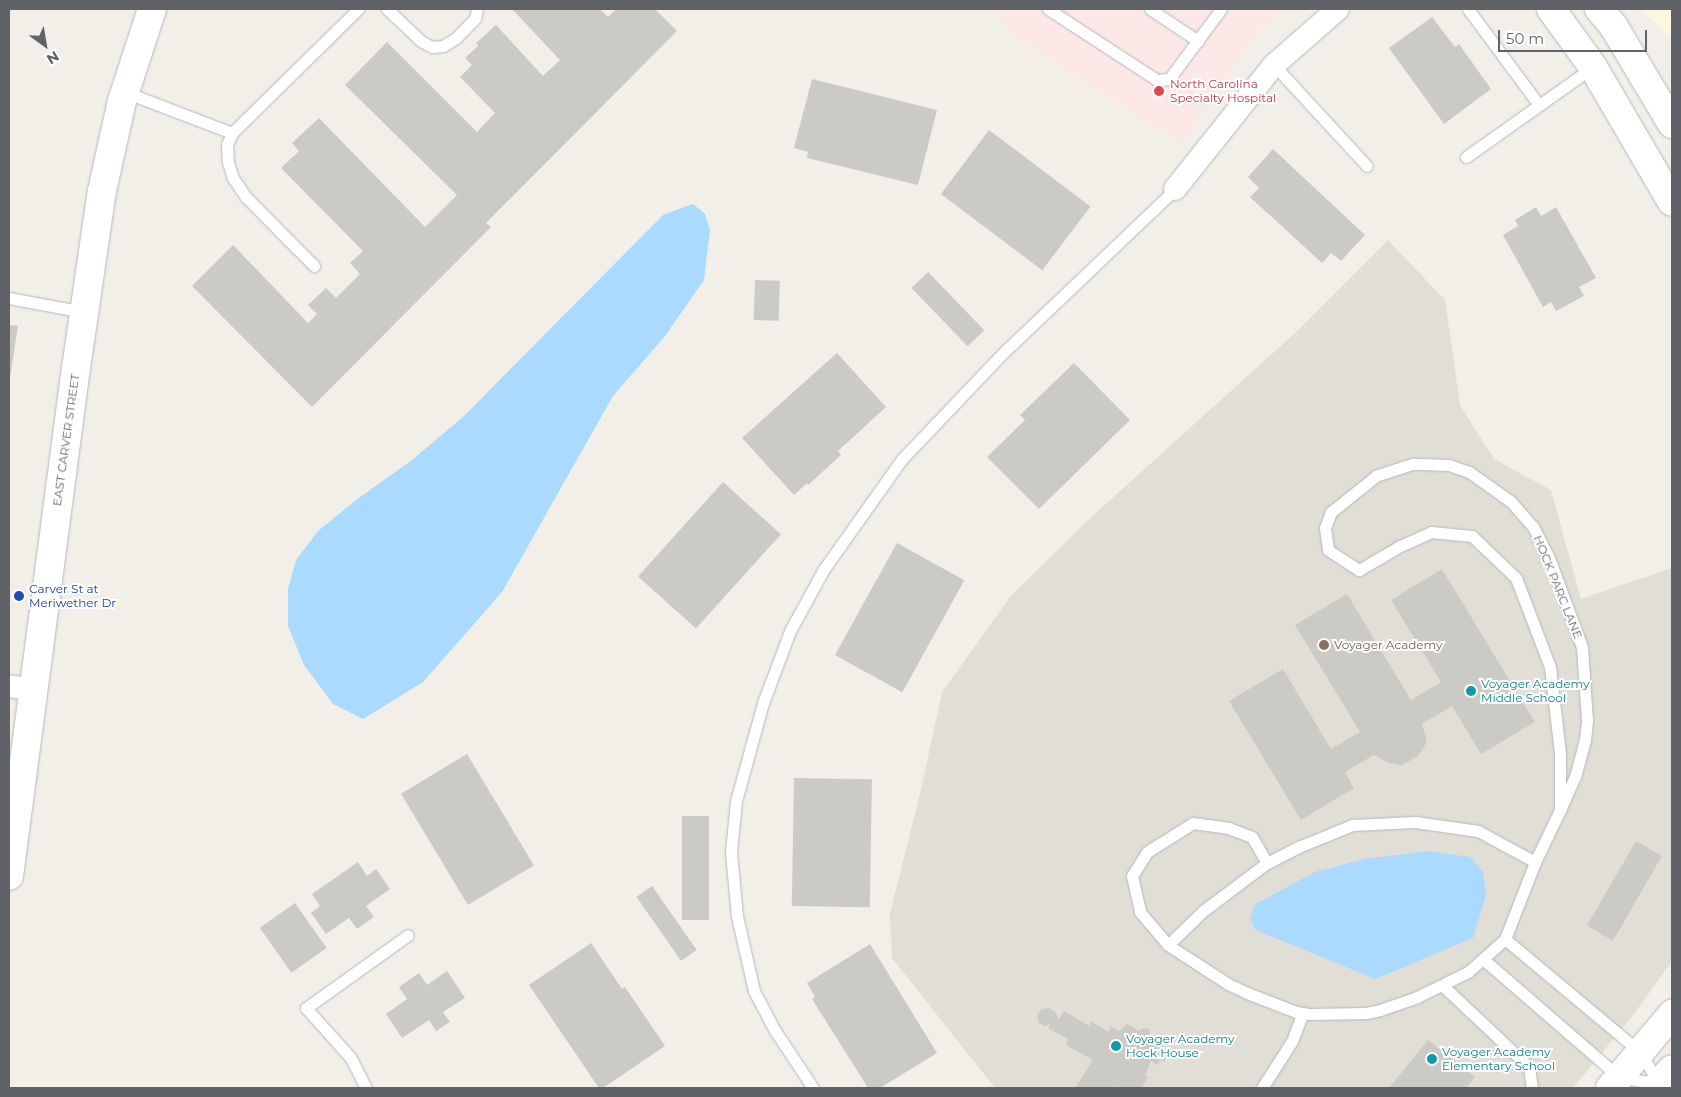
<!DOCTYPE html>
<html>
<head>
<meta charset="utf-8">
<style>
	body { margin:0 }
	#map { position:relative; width:1681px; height:1097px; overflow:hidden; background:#f1efe8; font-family:Montserrat,sans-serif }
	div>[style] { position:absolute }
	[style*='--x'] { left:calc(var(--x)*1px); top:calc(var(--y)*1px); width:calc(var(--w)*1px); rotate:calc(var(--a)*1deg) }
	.commercial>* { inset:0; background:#fef7e0 }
	.education>* { inset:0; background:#e1ded6 }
	.medical>* { inset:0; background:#fce8e6 }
	.water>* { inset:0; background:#aadaff }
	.building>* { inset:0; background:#cccac5; transform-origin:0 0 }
	.roads { filter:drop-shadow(0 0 1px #b5b8bc) drop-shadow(0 0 1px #b5b8bc) }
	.service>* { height:11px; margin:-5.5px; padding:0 5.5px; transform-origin:5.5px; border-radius:5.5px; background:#fff }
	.minor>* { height:22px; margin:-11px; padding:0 11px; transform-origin:11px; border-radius:11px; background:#fff }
	.tertiary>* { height:28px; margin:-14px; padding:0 14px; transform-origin:14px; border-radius:14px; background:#fff }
	.dots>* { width:14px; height:14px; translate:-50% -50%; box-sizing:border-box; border:2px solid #fff; border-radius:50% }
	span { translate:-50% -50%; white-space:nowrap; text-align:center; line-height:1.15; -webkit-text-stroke:4px #fff; paint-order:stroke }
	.health-label { font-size:12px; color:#be3a42 }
	.left { translate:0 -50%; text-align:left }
	.street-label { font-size:12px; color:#5f6368 }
	.transit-label { font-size:12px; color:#164399 }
	.education-label { font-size:12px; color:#785e54 }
	.culture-label { font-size:12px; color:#0d838f }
	.frame { position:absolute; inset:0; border:10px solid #5f6368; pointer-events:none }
	.north { position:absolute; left:20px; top:20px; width:50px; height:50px; -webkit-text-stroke:4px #fff; paint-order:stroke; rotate:148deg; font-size:14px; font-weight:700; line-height:20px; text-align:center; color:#5f6368 }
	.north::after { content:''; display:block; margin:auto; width:18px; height:22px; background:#5f6368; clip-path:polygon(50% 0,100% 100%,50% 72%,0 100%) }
	.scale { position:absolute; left:1498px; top:30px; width:149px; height:22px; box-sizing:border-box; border:2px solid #5f6368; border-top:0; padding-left:6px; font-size:15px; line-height:18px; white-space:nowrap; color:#5f6368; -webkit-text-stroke:4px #fff; paint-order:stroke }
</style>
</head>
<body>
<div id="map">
	<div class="commercial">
		<div style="clip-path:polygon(1639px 9px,1672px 9px,1672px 37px)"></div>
	</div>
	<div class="education">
		<div style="clip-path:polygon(1388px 240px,1445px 300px,1460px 405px,1494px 459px,1551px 490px,1581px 599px,1672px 568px,1672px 961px,1634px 1014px,1573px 1088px,995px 1088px,892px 958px,890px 913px,921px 790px,942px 692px,1010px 597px,1087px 521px,1294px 334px)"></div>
	</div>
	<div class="medical">
		<div style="clip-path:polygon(989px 9px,1279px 9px,1259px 31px,1181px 144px,1020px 38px)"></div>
	</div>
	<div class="water">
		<div style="clip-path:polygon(693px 204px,705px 214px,710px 230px,704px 280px,665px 336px,613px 396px,502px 592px,423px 682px,363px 719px,333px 704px,304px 665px,288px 626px,288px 589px,296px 560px,318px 531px,356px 500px,412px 460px,464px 416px,663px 215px)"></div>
		<div style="clip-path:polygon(1427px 851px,1470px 857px,1483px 872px,1486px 895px,1473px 938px,1375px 979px,1256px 930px,1250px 919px,1254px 905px,1315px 872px,1364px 859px)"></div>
	</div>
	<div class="building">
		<div style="clip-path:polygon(512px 9px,600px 9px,608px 17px,616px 9px,655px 9px,677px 31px,486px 223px,491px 227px,312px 407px,192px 286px,233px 245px,308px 323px,317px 314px,308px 305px,326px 288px,336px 298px,360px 274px,350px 263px,363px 251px,281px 168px,299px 151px,292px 143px,319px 118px,425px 227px,457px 195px,345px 85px,387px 42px,477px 132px,495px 113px,460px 77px,472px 65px,465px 58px,478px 46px,476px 43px,496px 25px,543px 76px,560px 60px)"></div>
		<div style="clip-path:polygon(1432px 17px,1455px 47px,1459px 44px,1491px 89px,1444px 124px,1389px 48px)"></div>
		<div style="clip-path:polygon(812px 79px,937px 110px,918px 185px,807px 158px,808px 152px,794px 148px)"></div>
		<div style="left:989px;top:130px;width:127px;height:80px;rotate:37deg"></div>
		<div style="clip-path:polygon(1273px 149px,1365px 235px,1341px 261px,1331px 253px,1322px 263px,1250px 197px,1259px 188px,1248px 177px)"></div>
		<div style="clip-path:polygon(1536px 207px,1541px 216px,1556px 207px,1596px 278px,1579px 287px,1584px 296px,1556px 311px,1551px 302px,1543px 307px,1503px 235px,1518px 226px,1515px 220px)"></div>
		<div style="left:928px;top:272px;width:81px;height:23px;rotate:46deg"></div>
		<div style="left:755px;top:280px;width:25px;height:40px;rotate:2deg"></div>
		<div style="clip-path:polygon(9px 325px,18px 326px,10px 378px,9px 378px)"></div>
		<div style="clip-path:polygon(837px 353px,886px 407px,838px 451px,841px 455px,808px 485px,807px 483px,794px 495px,742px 438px)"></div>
		<div style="clip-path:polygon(1074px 363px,1130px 420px,1039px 509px,987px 457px,1025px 420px,1020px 415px)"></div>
		<div style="left:723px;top:482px;width:78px;height:127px;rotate:42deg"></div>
		<div style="left:897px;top:543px;width:77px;height:128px;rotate:29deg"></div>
		<div style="clip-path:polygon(1442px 569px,1535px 722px,1481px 754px,1452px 706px,1422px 724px,1427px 742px,1418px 756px,1402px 765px,1389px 763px,1374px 755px,1345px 772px,1354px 788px,1301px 820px,1229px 701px,1283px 669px,1331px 749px,1360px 732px,1295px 625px,1347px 594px,1411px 700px,1441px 682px,1391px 600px)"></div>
		<div style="left:467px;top:754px;width:130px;height:77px;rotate:59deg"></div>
		<div style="left:794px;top:778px;width:78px;height:128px;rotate:1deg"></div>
		<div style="left:682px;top:816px;width:27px;height:104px"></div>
		<div style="left:1636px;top:841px;width:30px;height:98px;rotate:30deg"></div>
		<div style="clip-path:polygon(358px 862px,367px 876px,376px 869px,390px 889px,366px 906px,374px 917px,357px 929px,349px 918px,326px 934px,311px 913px,320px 906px,312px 894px)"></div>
		<div style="left:652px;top:886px;width:78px;height:19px;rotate:55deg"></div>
		<div style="left:295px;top:903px;width:55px;height:43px;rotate:55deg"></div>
		<div style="clip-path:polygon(591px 943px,622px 989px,625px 987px,665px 1046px,603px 1088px,599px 1088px,529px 985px)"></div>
		<div style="clip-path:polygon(870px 944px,937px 1053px,880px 1088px,868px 1088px,812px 999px,815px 997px,807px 983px)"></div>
		<div style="clip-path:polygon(447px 971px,465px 998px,443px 1012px,450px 1022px,436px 1031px,429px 1020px,402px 1038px,386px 1014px,407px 999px,399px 987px,419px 973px,427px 985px)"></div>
		<div style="clip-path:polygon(1049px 1008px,1055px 1012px,1059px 1019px,1064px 1011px,1089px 1026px,1091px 1021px,1108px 1032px,1111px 1026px,1120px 1031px,1127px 1024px,1139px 1031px,1144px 1028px,1149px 1029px,1150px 1035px,1156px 1039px,1155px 1041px,1166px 1048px,1162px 1054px,1167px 1057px,1164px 1062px,1161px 1059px,1157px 1065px,1151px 1061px,1145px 1076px,1148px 1077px,1141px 1088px,1117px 1088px,1113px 1086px,1111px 1088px,1075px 1088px,1093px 1060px,1066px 1045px,1068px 1039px,1048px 1028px,1051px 1023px,1045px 1026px,1039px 1023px,1037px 1015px,1041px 1010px)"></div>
		<div style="clip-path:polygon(1428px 1040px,1475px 1077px,1466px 1088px,1389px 1088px)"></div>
	</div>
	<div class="roads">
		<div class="service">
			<div style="--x:387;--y:9;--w:47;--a:43.3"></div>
			<div style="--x:421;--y:41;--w:13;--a:29"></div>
			<div style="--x:432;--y:47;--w:11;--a:-5"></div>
			<div style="--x:443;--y:46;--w:15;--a:-32"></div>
			<div style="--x:456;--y:38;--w:28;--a:-46"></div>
			<div style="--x:475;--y:18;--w:9;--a:-77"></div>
			<div style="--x:1048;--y:9;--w:130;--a:33.1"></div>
			<div style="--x:1157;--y:80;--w:12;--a:-5"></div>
			<div style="--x:1169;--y:79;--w:87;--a:-53.4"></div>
			<div style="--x:1150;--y:9;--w:58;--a:33.7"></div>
			<div style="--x:1468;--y:9;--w:119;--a:53.5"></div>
			<div style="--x:1274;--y:65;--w:137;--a:47.4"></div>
			<div style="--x:125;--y:92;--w:115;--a:21"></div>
			<div style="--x:232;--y:133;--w:177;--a:-44.5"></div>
			<div style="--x:232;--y:133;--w:13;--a:113"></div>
			<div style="--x:227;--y:145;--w:17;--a:87"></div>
			<div style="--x:228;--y:162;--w:17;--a:73"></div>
			<div style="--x:233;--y:178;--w:23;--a:56"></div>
			<div style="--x:246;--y:197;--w:97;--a:45.4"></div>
			<div style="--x:1466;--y:157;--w:156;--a:-35.3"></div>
			<div style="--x:9;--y:298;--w:76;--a:10.6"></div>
			<div style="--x:1267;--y:863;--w:30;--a:-120"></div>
			<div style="--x:1252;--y:837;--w:25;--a:-159"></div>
			<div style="--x:1229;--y:828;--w:36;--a:-172"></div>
			<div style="--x:1193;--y:823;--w:54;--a:147.8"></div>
			<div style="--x:1147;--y:852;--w:28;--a:122"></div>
			<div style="--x:1132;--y:876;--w:37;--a:77"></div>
			<div style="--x:1140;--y:912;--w:43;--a:49.7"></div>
			<div style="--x:1168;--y:945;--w:72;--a:33"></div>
			<div style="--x:1228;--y:984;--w:21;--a:25"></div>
			<div style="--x:1247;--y:993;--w:53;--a:21.2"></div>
			<div style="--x:1296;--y:1012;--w:15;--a:8"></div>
			<div style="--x:1311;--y:1014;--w:55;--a:-1"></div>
			<div style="--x:1366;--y:1013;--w:14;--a:-12"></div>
			<div style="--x:1380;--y:1010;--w:39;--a:-19"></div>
			<div style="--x:1417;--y:997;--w:57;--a:-26.1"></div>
			<div style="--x:1468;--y:972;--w:50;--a:-41.7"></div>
			<div style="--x:1505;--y:939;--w:83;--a:-68.7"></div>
			<div style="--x:1535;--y:862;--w:58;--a:-64.3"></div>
			<div style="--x:1560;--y:810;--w:36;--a:-66"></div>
			<div style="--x:1575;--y:777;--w:38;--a:-75"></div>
			<div style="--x:1585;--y:740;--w:20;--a:-84"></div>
			<div style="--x:1587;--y:720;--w:73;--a:-93.9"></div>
			<div style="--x:1582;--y:647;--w:95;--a:-110.3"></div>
			<div style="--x:1549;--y:558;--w:35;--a:-117"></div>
			<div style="--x:1533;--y:527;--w:35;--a:-131"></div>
			<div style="--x:1510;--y:501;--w:50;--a:-144.7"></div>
			<div style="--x:1469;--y:472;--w:21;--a:-161"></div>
			<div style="--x:1449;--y:465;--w:37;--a:-178"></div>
			<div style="--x:1412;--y:464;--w:38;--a:162"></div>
			<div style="--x:1376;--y:476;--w:58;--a:141.3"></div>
			<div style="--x:1331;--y:512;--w:17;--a:111"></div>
			<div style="--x:1325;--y:528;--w:22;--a:82"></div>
			<div style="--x:1328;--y:550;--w:37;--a:33"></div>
			<div style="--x:1359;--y:570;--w:48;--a:-30.3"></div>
			<div style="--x:1400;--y:546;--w:34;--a:-24"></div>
			<div style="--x:1431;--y:532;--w:41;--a:5.6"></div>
			<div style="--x:1472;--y:536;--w:61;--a:43.7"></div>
			<div style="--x:1516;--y:578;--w:95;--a:69.1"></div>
			<div style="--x:1550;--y:667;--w:87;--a:83.4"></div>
			<div style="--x:1560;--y:753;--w:57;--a:90"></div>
			<div style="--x:1505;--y:939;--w:176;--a:39.9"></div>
			<div style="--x:1640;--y:1052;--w:37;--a:59"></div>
			<div style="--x:1168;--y:945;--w:49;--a:-44.2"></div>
			<div style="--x:1203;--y:911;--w:80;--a:-36.9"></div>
			<div style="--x:1267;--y:863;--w:38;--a:-27"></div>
			<div style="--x:1301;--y:846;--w:55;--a:-22.4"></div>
			<div style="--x:1352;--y:825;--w:63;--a:-2.7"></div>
			<div style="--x:1415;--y:822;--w:64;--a:8.1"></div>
			<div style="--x:1478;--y:831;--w:65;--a:28.5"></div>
			<div style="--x:1483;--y:959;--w:180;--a:40.9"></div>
			<div style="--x:1619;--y:1077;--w:39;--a:10"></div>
			<div style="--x:1442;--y:985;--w:120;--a:43.3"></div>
			<div style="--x:1529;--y:1067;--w:21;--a:82"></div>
			<div style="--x:366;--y:1088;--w:35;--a:-117"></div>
			<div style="--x:350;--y:1057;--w:66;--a:-131.9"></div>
			<div style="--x:306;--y:1008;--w:125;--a:-35.6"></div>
			<div style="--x:813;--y:1088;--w:71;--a:-123.5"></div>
			<div style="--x:774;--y:1029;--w:43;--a:-117.8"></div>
			<div style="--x:754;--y:991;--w:77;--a:-102.8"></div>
			<div style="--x:737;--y:916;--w:64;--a:-95.4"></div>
			<div style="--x:731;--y:852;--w:51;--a:-84.4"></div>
			<div style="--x:736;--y:801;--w:102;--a:-74.6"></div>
			<div style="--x:763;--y:703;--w:77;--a:-69.4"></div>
			<div style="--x:790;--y:631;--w:71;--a:-61.3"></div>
			<div style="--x:824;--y:569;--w:135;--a:-54.7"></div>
			<div style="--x:902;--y:459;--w:145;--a:-46.4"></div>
			<div style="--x:1002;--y:354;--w:239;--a:-43.6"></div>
			<div style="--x:1262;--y:1088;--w:56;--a:-57.4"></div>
			<div style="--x:1292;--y:1041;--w:30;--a:-69"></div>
		</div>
		<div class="minor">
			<div style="--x:1175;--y:189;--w:159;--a:-51.4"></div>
			<div style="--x:1274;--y:65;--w:85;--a:-41.2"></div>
			<div style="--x:9;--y:686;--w:26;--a:9"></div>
		</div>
		<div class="tertiary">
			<div style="--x:1551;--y:9;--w:72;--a:54.1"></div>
			<div style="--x:1593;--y:67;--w:156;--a:59.7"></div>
			<div style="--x:1599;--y:9;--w:23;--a:50"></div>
			<div style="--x:1614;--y:27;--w:113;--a:59.1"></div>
			<div style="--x:9;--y:876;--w:498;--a:-82.5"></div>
			<div style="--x:74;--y:382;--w:193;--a:-81.7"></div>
			<div style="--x:102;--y:191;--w:92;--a:-77.5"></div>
			<div style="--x:122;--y:101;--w:97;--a:-71.9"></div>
			<div style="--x:1610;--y:1088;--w:97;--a:-50"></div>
			<div style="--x:1655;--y:1088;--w:25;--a:-48"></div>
		</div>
	</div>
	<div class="dots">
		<div style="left:1159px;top:91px;background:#e0444e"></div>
		<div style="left:19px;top:596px;background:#1a4fb4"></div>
		<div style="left:1324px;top:645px;background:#8d6e63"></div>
		<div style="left:1471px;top:691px;background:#0f9aa8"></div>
		<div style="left:1116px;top:1046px;background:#0f9aa8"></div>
		<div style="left:1432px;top:1059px;background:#0f9aa8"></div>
	</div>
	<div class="health-label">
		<span class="left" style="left:1170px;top:91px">North Carolina<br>Specialty Hospital</span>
	</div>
	<div class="street-label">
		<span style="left:66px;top:440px;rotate:-82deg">EAST CARVER STREET</span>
		<span style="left:1558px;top:587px;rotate:68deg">HOCK PARC LANE</span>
	</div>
	<div class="transit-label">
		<span class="left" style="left:29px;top:596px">Carver St at<br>Meriwether Dr</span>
	</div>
	<div class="education-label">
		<span class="left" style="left:1334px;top:645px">Voyager Academy</span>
	</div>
	<div class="culture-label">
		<span class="left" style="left:1481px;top:691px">Voyager Academy<br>Middle School</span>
		<span class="left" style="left:1126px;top:1046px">Voyager Academy<br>Hock House</span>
		<span class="left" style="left:1442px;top:1059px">Voyager Academy<br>Elementary School</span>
	</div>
	<div class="frame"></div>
	<div class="north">N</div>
	<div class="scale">50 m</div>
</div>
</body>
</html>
